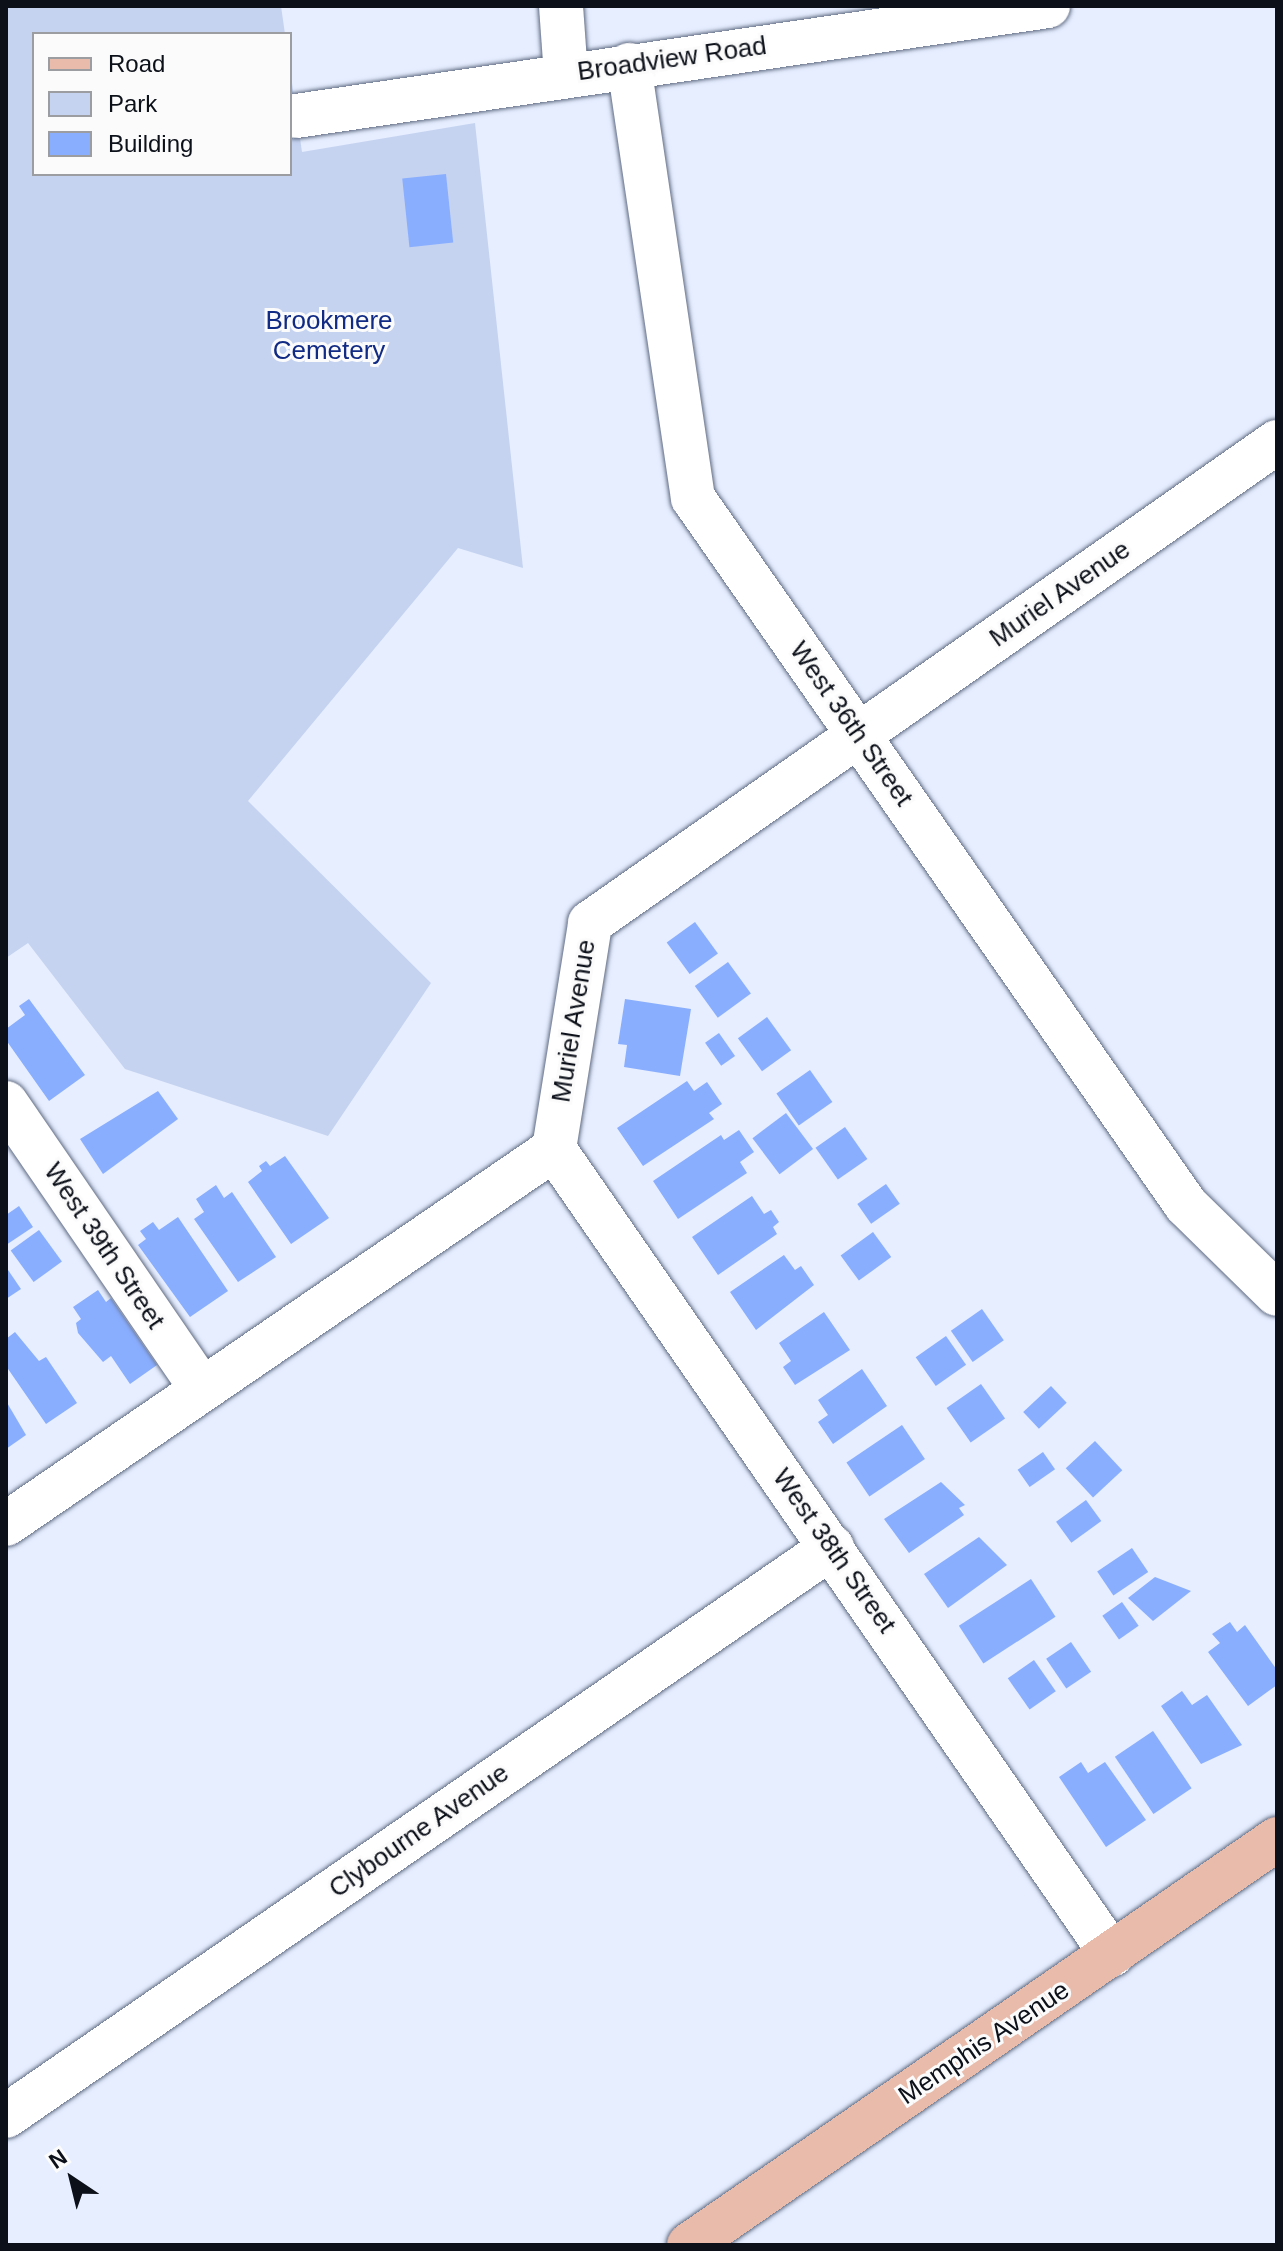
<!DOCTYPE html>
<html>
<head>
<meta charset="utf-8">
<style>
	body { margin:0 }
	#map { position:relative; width:1283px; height:2251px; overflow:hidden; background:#e6eeff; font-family:Arial,sans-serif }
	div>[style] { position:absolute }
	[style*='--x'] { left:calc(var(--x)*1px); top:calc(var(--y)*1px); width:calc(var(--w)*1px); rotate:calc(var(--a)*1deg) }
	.green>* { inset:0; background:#c5d3f1 }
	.building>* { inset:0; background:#8aaefe; transform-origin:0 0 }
	.roads { filter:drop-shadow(0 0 2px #5f6a82) drop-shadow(0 0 2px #5f6a82) }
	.minor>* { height:44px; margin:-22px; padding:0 22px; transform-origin:22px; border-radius:22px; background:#fff }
	.major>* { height:44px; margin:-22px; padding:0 22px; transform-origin:22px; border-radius:22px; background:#e9bbab }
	span { translate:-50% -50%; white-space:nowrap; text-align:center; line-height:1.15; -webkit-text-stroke:6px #fbfbfb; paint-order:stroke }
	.street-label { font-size:26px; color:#0c1019 }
	.park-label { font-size:26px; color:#112b85 }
	.frame { position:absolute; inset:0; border:8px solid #0c1019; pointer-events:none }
	.legend { position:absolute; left:32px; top:32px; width:260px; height:144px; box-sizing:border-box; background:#fbfbfb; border:2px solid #9b9da1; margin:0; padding:10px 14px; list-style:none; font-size:24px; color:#0c1019 }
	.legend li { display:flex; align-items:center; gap:16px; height:40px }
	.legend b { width:40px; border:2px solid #9b9da1 }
	.north { position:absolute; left:32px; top:2139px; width:80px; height:80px; -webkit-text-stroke:6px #fbfbfb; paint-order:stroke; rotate:325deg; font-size:22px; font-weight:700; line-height:32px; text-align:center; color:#0c1019 }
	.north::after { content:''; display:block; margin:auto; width:28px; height:36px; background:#0c1019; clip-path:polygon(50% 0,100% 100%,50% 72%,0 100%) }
</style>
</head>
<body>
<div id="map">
	<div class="green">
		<div style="clip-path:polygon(6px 6px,281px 6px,285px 34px,34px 34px,34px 174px,290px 174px,290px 69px,302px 152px,475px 123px,523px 568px,458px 548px,248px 801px,431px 983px,328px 1136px,125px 1069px,28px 943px,6px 958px)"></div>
	</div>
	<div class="building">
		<div style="left:446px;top:174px;width:69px;height:44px;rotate:84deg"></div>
		<div style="left:695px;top:922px;width:39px;height:35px;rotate:54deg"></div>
		<div style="left:728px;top:962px;width:39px;height:41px;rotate:54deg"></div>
		<div style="clip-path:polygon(29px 999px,85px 1075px,49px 1101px,6px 1040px,6px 1029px,25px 1015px,19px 1006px)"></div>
		<div style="clip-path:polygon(625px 999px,691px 1009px,680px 1076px,624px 1067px,627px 1045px,618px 1044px)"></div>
		<div style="left:767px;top:1017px;width:41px;height:36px;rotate:54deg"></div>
		<div style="left:719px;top:1033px;width:28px;height:17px;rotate:55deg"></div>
		<div style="left:810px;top:1070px;width:39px;height:41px;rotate:55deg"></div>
		<div style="clip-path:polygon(687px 1081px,694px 1091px,707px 1082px,722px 1104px,709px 1113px,714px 1119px,643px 1166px,617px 1128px)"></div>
		<div style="clip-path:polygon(158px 1091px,178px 1119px,103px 1174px,80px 1139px)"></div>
		<div style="left:786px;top:1113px;width:45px;height:42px;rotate:53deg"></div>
		<div style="left:845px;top:1127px;width:39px;height:36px;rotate:55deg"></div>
		<div style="clip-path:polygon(739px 1130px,754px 1152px,740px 1162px,747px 1173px,678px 1219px,653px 1181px,721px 1135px,724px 1140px)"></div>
		<div style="clip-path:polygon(285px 1156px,329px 1218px,291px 1244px,248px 1182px,262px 1171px,259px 1166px,266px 1161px,270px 1166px)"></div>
		<div style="left:886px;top:1184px;width:24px;height:35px;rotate:55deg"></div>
		<div style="clip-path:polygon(216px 1185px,224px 1198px,232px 1192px,276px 1257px,238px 1282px,194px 1219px,204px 1212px,196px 1199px)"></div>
		<div style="clip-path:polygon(752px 1196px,764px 1214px,771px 1210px,779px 1222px,773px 1227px,777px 1234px,718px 1275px,692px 1237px)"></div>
		<div style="clip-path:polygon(19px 1206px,33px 1227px,6px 1245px,6px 1215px)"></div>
		<div style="clip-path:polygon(178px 1217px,228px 1291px,190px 1317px,138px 1245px,146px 1239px,140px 1231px,153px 1222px,159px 1230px)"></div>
		<div style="left:39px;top:1230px;width:39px;height:35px;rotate:54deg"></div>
		<div style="left:873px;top:1232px;width:31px;height:40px;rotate:54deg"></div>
		<div style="clip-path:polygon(784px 1255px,795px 1270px,801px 1266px,814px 1285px,756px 1330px,730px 1292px)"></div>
		<div style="clip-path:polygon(6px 1267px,21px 1289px,6px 1299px)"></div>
		<div style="clip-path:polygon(98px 1290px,106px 1302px,111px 1298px,157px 1365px,130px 1384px,111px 1356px,103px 1362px,78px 1333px,76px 1323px,81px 1319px,73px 1307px)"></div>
		<div style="left:982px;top:1309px;width:38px;height:38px;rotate:55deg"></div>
		<div style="clip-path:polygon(824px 1312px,850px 1350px,795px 1385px,783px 1367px,791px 1361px,779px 1343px)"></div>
		<div style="clip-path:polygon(15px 1332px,39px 1361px,46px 1357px,77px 1403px,46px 1424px,6px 1366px,6px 1339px)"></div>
		<div style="left:946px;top:1336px;width:35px;height:37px;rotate:55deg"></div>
		<div style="clip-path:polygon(862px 1369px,887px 1406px,833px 1444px,818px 1422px,828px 1415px,818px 1400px)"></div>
		<div style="left:981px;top:1384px;width:42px;height:42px;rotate:55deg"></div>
		<div style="left:1051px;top:1386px;width:23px;height:38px;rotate:47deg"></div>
		<div style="clip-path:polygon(6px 1401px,26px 1435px,6px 1449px)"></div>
		<div style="left:902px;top:1425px;width:41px;height:67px;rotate:56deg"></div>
		<div style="left:1095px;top:1441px;width:40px;height:40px;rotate:47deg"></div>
		<div style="left:1043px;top:1452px;width:21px;height:31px;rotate:55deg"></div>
		<div style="clip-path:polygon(941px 1482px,965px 1505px,959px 1508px,964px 1515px,909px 1553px,884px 1519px)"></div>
		<div style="left:1086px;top:1500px;width:26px;height:37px;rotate:54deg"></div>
		<div style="clip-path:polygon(979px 1537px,1007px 1565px,948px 1608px,924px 1574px)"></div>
		<div style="left:1132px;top:1548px;width:29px;height:42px;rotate:56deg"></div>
		<div style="clip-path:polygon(1155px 1577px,1191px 1591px,1153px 1621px,1128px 1598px)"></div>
		<div style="left:1031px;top:1579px;width:45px;height:86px;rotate:57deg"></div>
		<div style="left:1122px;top:1602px;width:29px;height:24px;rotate:55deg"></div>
		<div style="clip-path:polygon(1230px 1622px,1237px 1632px,1245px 1625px,1277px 1670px,1277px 1685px,1248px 1706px,1208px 1652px,1220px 1643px,1212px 1634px)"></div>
		<div style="left:1071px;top:1642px;width:36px;height:30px;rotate:56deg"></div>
		<div style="left:1034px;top:1660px;width:38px;height:32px;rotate:55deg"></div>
		<div style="clip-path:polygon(1182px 1691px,1192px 1705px,1207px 1695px,1242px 1745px,1201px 1764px,1161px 1706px)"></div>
		<div style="left:1153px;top:1731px;width:69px;height:46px;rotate:56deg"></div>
		<div style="clip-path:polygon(1081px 1762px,1088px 1773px,1105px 1762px,1146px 1820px,1106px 1847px,1059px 1777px)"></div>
	</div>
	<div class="roads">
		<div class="minor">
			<div style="--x:561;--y:6;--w:69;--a:85.9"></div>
			<div style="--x:629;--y:65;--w:438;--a:81.6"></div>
			<div style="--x:693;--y:498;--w:862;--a:55.11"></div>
			<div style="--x:1186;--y:1205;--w:127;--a:44.4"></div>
			<div style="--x:296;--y:116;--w:760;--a:-8.32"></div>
			<div style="--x:6;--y:1103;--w:347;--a:55.6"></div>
			<div style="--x:554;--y:1149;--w:980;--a:55.3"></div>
			<div style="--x:6;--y:1524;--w:664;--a:-34.38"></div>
			<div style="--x:554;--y:1149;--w:229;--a:-80.9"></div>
			<div style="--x:590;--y:923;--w:839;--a:-35"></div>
			<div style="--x:6;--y:2116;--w:1003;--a:-34.56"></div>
		</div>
		<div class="major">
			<div style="--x:689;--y:2245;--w:715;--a:-34.62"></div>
		</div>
	</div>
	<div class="street-label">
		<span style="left:672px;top:59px;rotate:-8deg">Broadview Road</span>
		<span style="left:1060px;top:594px;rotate:-35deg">Muriel Avenue</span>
		<span style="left:851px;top:724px;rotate:55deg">West 36th Street</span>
		<span style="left:574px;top:1021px;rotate:-81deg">Muriel Avenue</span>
		<span style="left:104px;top:1246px;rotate:56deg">West 39th Street</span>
		<span style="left:834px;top:1551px;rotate:55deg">West 38th Street</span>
		<span style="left:419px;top:1831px;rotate:-35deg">Clybourne Avenue</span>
		<span style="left:984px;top:2043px;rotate:-34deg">Memphis Avenue</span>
	</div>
	<div class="park-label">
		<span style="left:329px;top:336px">Brookmere<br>Cemetery</span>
	</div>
	<div class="frame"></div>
	<ul class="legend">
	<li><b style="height:10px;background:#e9bbab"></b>Road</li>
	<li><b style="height:22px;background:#c5d3f1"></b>Park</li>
	<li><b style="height:22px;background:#8aaefe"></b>Building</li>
	</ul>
	<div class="north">N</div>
</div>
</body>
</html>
